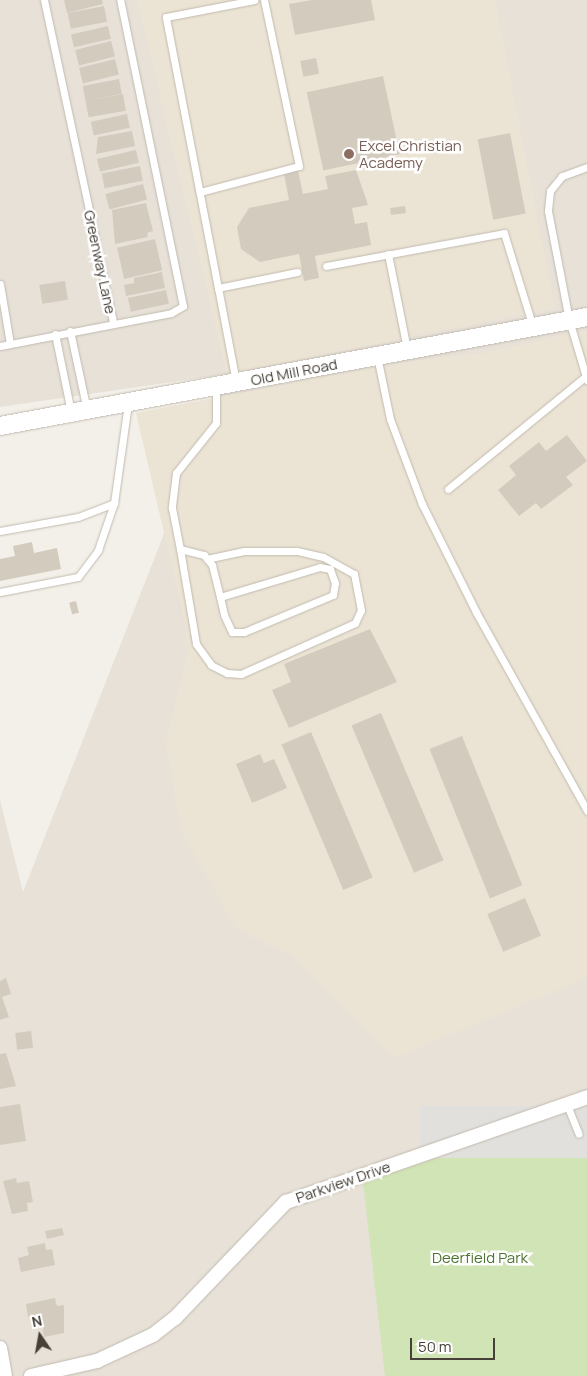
<!DOCTYPE html>
<html>
<head>
<meta charset="utf-8">
<style>
	body { margin:0 }
	#map { position:relative; width:587px; height:1376px; overflow:hidden; background:#f3f0e9; font-family:Manrope,sans-serif }
	div>[style] { position:absolute }
	[style*='--x'] { left:calc(var(--x)*1px); top:calc(var(--y)*1px); width:calc(var(--w)*1px); rotate:calc(var(--a)*1deg) }
	.residential>* { inset:0; background:#e7e1d8 }
	.education>* { inset:0; background:#ebe4d4 }
	.green>* { inset:0; background:#d1e4b5 }
	.parking>* { inset:0; background:#e2e0dd; transform-origin:0 0 }
	.building>* { inset:0; background:#d4cbbf; transform-origin:0 0 }
	.roads { filter:drop-shadow(0 0 1px #c1baaf) drop-shadow(0 0 1px #c1baaf) }
	.service>* { height:7px; margin:-3.5px; padding:0 3.5px; transform-origin:3.5px; border-radius:3.5px; background:#fff }
	.minor>* { height:14px; margin:-7px; padding:0 7px; transform-origin:7px; border-radius:7px; background:#fff }
	.tertiary>* { height:18px; margin:-9px; padding:0 9px; transform-origin:9px; border-radius:9px; background:#fff }
	.dots>* { width:14px; height:14px; translate:-50% -50%; box-sizing:border-box; border:2px solid #fff; border-radius:50% }
	span { translate:-50% -50%; white-space:nowrap; text-align:center; line-height:1.15; -webkit-text-stroke:5px #fff; paint-order:stroke }
	.education-label { font-size:15px; color:#785e54 }
	.left { translate:0 -50%; text-align:left }
	.street-label { font-size:15px; color:#464038 }
	.park-label { font-size:15px; color:#4c742f }
	.north { position:absolute; left:15px; top:1311px; width:50px; height:50px; -webkit-text-stroke:4px #fff; paint-order:stroke; rotate:348deg; font-size:14px; font-weight:700; line-height:20px; text-align:center; color:#464038 }
	.north::after { content:''; display:block; margin:auto; width:18px; height:22px; background:#464038; clip-path:polygon(50% 0,100% 100%,50% 72%,0 100%) }
	.scale { position:absolute; left:410px; top:1338px; width:85px; height:22px; box-sizing:border-box; border:2px solid #464038; border-top:0; padding-left:6px; font-size:15px; line-height:18px; white-space:nowrap; color:#464038; -webkit-text-stroke:4px #fff; paint-order:stroke }
</style>
</head>
<body>
<div id="map">
	<div class="residential">
		<div style="clip-path:polygon(0 0,587px 0,587px 1376px,0 1376px,0 800px,23px 892px,227px 374px,0 407px)"></div>
	</div>
	<div class="education">
		<div style="clip-path:polygon(137px 0,495px 0,555px 308px,227px 374px)"></div>
		<div style="clip-path:polygon(587px 330px,587px 978px,394px 1058px,294px 958px,237px 930px,181px 831px,166px 743px,188px 654px,185px 623px,136px 413px,410px 361px,485px 353px)"></div>
	</div>
	<div class="green">
		<div style="clip-path:polygon(587px 1104px,587px 1376px,385px 1376px,363px 1182px)"></div>
	</div>
	<div class="parking">
		<div style="left:587px;top:1106px;width:52px;height:167px;rotate:90deg"></div>
	</div>
	<div class="building">
		<div style="clip-path:polygon(64px 0,102px 0,103px 4px,67px 13px)"></div>
		<div style="clip-path:polygon(312px 0,371px 0,375px 20px,295px 35px,289px 4px)"></div>
		<div style="left:104px;top:6px;width:16px;height:37px;rotate:79deg"></div>
		<div style="left:108px;top:26px;width:13px;height:38px;rotate:77deg"></div>
		<div style="left:111px;top:41px;width:16px;height:37px;rotate:76deg"></div>
		<div style="left:316px;top:58px;width:16px;height:16px;rotate:79deg"></div>
		<div style="left:115px;top:59px;width:16px;height:37px;rotate:76deg"></div>
		<div style="left:383px;top:76px;width:80px;height:78px;rotate:78deg"></div>
		<div style="left:119px;top:79px;width:15px;height:37px;rotate:79deg"></div>
		<div style="left:123px;top:94px;width:17px;height:38px;rotate:80deg"></div>
		<div style="left:127px;top:114px;width:14px;height:37px;rotate:78deg"></div>
		<div style="clip-path:polygon(132px 131px,135px 146px,96px 154px,98px 137px)"></div>
		<div style="left:510px;top:133px;width:82px;height:33px;rotate:79deg"></div>
		<div style="left:136px;top:150px;width:13px;height:40px;rotate:77deg"></div>
		<div style="left:140px;top:166px;width:15px;height:39px;rotate:79deg"></div>
		<div style="clip-path:polygon(356px 170px,368px 205px,352px 208px,355px 224px,367px 222px,371px 245px,315px 256px,319px 278px,304px 281px,299px 254px,260px 262px,241px 249px,237px 227px,249px 208px,289px 200px,284px 174px,298px 171px,303px 194px,328px 189px,325px 176px)"></div>
		<div style="left:143px;top:184px;width:16px;height:39px;rotate:75deg"></div>
		<div style="clip-path:polygon(146px 203px,153px 231px,147px 233px,148px 237px,115px 244px,112px 210px)"></div>
		<div style="left:405px;top:206px;width:7px;height:15px;rotate:82deg"></div>
		<div style="left:155px;top:239px;width:32px;height:39px;rotate:77deg"></div>
		<div style="clip-path:polygon(162px 272px,165px 288px,126px 296px,124px 285px,134px 283px,134px 278px)"></div>
		<div style="left:65px;top:281px;width:19px;height:26px;rotate:81deg"></div>
		<div style="left:166px;top:290px;width:14px;height:39px;rotate:78deg"></div>
		<div style="clip-path:polygon(567px 435px,587px 461px,566px 477px,573px 485px,541px 509px,536px 503px,519px 516px,498px 490px,516px 475px,509px 466px,539px 442px,546px 451px)"></div>
		<div style="clip-path:polygon(32px 542px,34px 553px,57px 548px,61px 569px,0 581px,0 559px,15px 556px,13px 546px)"></div>
		<div style="left:76px;top:601px;width:12px;height:7px;rotate:76deg"></div>
		<div style="clip-path:polygon(370px 629px,397px 682px,289px 728px,272px 690px,291px 682px,284px 664px)"></div>
		<div style="left:381px;top:713px;width:160px;height:32px;rotate:67deg"></div>
		<div style="left:311px;top:732px;width:158px;height:32px;rotate:67deg"></div>
		<div style="left:462px;top:736px;width:161px;height:35px;rotate:68deg"></div>
		<div style="clip-path:polygon(260px 754px,264px 763px,274px 759px,287px 788px,252px 803px,236px 764px)"></div>
		<div style="left:525px;top:898px;width:41px;height:41px;rotate:67deg"></div>
		<div style="clip-path:polygon(6px 978px,11px 994px,2px 997px,9px 1017px,0 1020px,0 981px)"></div>
		<div style="left:31px;top:1031px;width:17px;height:16px;rotate:83deg"></div>
		<div style="clip-path:polygon(6px 1053px,16px 1086px,0 1089px,0 1054px)"></div>
		<div style="clip-path:polygon(20px 1104px,26px 1141px,0 1145px,0 1107px)"></div>
		<div style="clip-path:polygon(16px 1178px,17px 1183px,29px 1181px,33px 1202px,27px 1203px,28px 1211px,12px 1214px,3px 1181px)"></div>
		<div style="clip-path:polygon(62px 1228px,64px 1235px,47px 1239px,45px 1231px)"></div>
		<div style="clip-path:polygon(45px 1243px,46px 1250px,52px 1249px,55px 1265px,21px 1272px,18px 1258px,29px 1255px,27px 1247px)"></div>
		<div style="clip-path:polygon(55px 1298px,57px 1306px,64px 1305px,64px 1333px,44px 1337px,40px 1315px,28px 1317px,26px 1304px)"></div>
	</div>
	<div class="roads">
		<div class="service">
			<div style="--x:44;--y:0;--w:330;--a:77.9"></div>
			<div style="--x:587;--y:167;--w:27;--a:160"></div>
			<div style="--x:562;--y:176;--w:19;--a:129"></div>
			<div style="--x:550;--y:191;--w:20;--a:96"></div>
			<div style="--x:548;--y:211;--w:111;--a:79.1"></div>
			<div style="--x:569;--y:320;--w:63;--a:73.3"></div>
			<div style="--x:200;--y:192;--w:102;--a:-14.7"></div>
			<div style="--x:299;--y:166;--w:170;--a:-101.9"></div>
			<div style="--x:388;--y:254;--w:97;--a:78.7"></div>
			<div style="--x:326;--y:266;--w:181;--a:-10.5"></div>
			<div style="--x:504;--y:233;--w:98;--a:72.9"></div>
			<div style="--x:0;--y:284;--w:61;--a:80.5"></div>
			<div style="--x:218;--y:288;--w:276;--a:-100.9"></div>
			<div style="--x:166;--y:17;--w:90;--a:-10.9"></div>
			<div style="--x:70;--y:331;--w:81;--a:77.9"></div>
			<div style="--x:55;--y:334;--w:80;--a:78.4"></div>
			<div style="--x:0;--y:346;--w:174;--a:-10.9"></div>
			<div style="--x:171;--y:313;--w:14;--a:-30"></div>
			<div style="--x:183;--y:306;--w:312;--a:-101.6"></div>
			<div style="--x:377;--y:356;--w:64;--a:78.3"></div>
			<div style="--x:390;--y:419;--w:91;--a:69.4"></div>
			<div style="--x:422;--y:504;--w:121;--a:63.4"></div>
			<div style="--x:476;--y:612;--w:228;--a:60.8"></div>
			<div style="--x:236;--y:382;--w:96;--a:-100.8"></div>
			<div style="--x:218;--y:288;--w:81;--a:-11.4"></div>
			<div style="--x:216;--y:386;--w:37;--a:90"></div>
			<div style="--x:216;--y:423;--w:64;--a:128.7"></div>
			<div style="--x:176;--y:473;--w:35;--a:97"></div>
			<div style="--x:172;--y:508;--w:42;--a:79"></div>
			<div style="--x:180;--y:549;--w:25;--a:14"></div>
			<div style="--x:204;--y:555;--w:13;--a:51"></div>
			<div style="--x:212;--y:565;--w:33;--a:76"></div>
			<div style="--x:220;--y:597;--w:18;--a:77"></div>
			<div style="--x:224;--y:615;--w:19;--a:65"></div>
			<div style="--x:232;--y:632;--w:12;--a:0"></div>
			<div style="--x:244;--y:632;--w:96;--a:-22.6"></div>
			<div style="--x:333;--y:595;--w:12;--a:-81"></div>
			<div style="--x:335;--y:583;--w:15;--a:-110"></div>
			<div style="--x:330;--y:569;--w:10;--a:-169"></div>
			<div style="--x:320;--y:567;--w:104;--a:163.3"></div>
			<div style="--x:448;--y:489;--w:178;--a:-39.3"></div>
			<div style="--x:0;--y:531;--w:79;--a:-10.2"></div>
			<div style="--x:78;--y:517;--w:39;--a:-21"></div>
			<div style="--x:114;--y:503;--w:100;--a:-82"></div>
			<div style="--x:180;--y:549;--w:96;--a:80.4"></div>
			<div style="--x:196;--y:644;--w:26;--a:54"></div>
			<div style="--x:211;--y:665;--w:18;--a:27"></div>
			<div style="--x:227;--y:673;--w:14;--a:4"></div>
			<div style="--x:241;--y:674;--w:125;--a:-24.1"></div>
			<div style="--x:355;--y:623;--w:14;--a:-65"></div>
			<div style="--x:361;--y:610;--w:37;--a:-101"></div>
			<div style="--x:354;--y:574;--w:35;--a:-151"></div>
			<div style="--x:323;--y:557;--w:28;--a:-167"></div>
			<div style="--x:296;--y:551;--w:52;--a:180"></div>
			<div style="--x:244;--y:551;--w:38;--a:168"></div>
			<div style="--x:0;--y:592;--w:79;--a:-10.9"></div>
			<div style="--x:78;--y:577;--w:34;--a:-53"></div>
			<div style="--x:98;--y:550;--w:50;--a:-71.2"></div>
			<div style="--x:567;--y:1105;--w:31;--a:68"></div>
		</div>
		<div class="minor">
			<div style="--x:0;--y:1348;--w:28;--a:80"></div>
			<div style="--x:31;--y:1376;--w:68;--a:-12.8"></div>
			<div style="--x:97;--y:1361;--w:62;--a:-24.9"></div>
			<div style="--x:153;--y:1335;--w:28;--a:-38"></div>
			<div style="--x:175;--y:1318;--w:161;--a:-46.3"></div>
			<div style="--x:286;--y:1202;--w:319;--a:-19.2"></div>
		</div>
		<div class="tertiary">
			<div style="--x:0;--y:426;--w:597;--a:-10.52"></div>
		</div>
	</div>
	<div class="dots">
		<div style="left:349px;top:154px;background:#8d6e63"></div>
	</div>
	<div class="education-label">
		<span class="left" style="left:359px;top:154px">Excel Christian<br>Academy</span>
	</div>
	<div class="street-label">
		<span style="left:100px;top:262px;rotate:78deg">Greenway Lane</span>
		<span style="left:294px;top:372px;rotate:-11deg">Old Mill Road</span>
		<span style="left:343px;top:1182px;rotate:-19deg">Parkview Drive</span>
	</div>
	<div class="park-label">
		<span style="left:480px;top:1258px">Deerfield Park</span>
	</div>
	<div class="north">N</div>
	<div class="scale">50 m</div>
</div>
</body>
</html>
